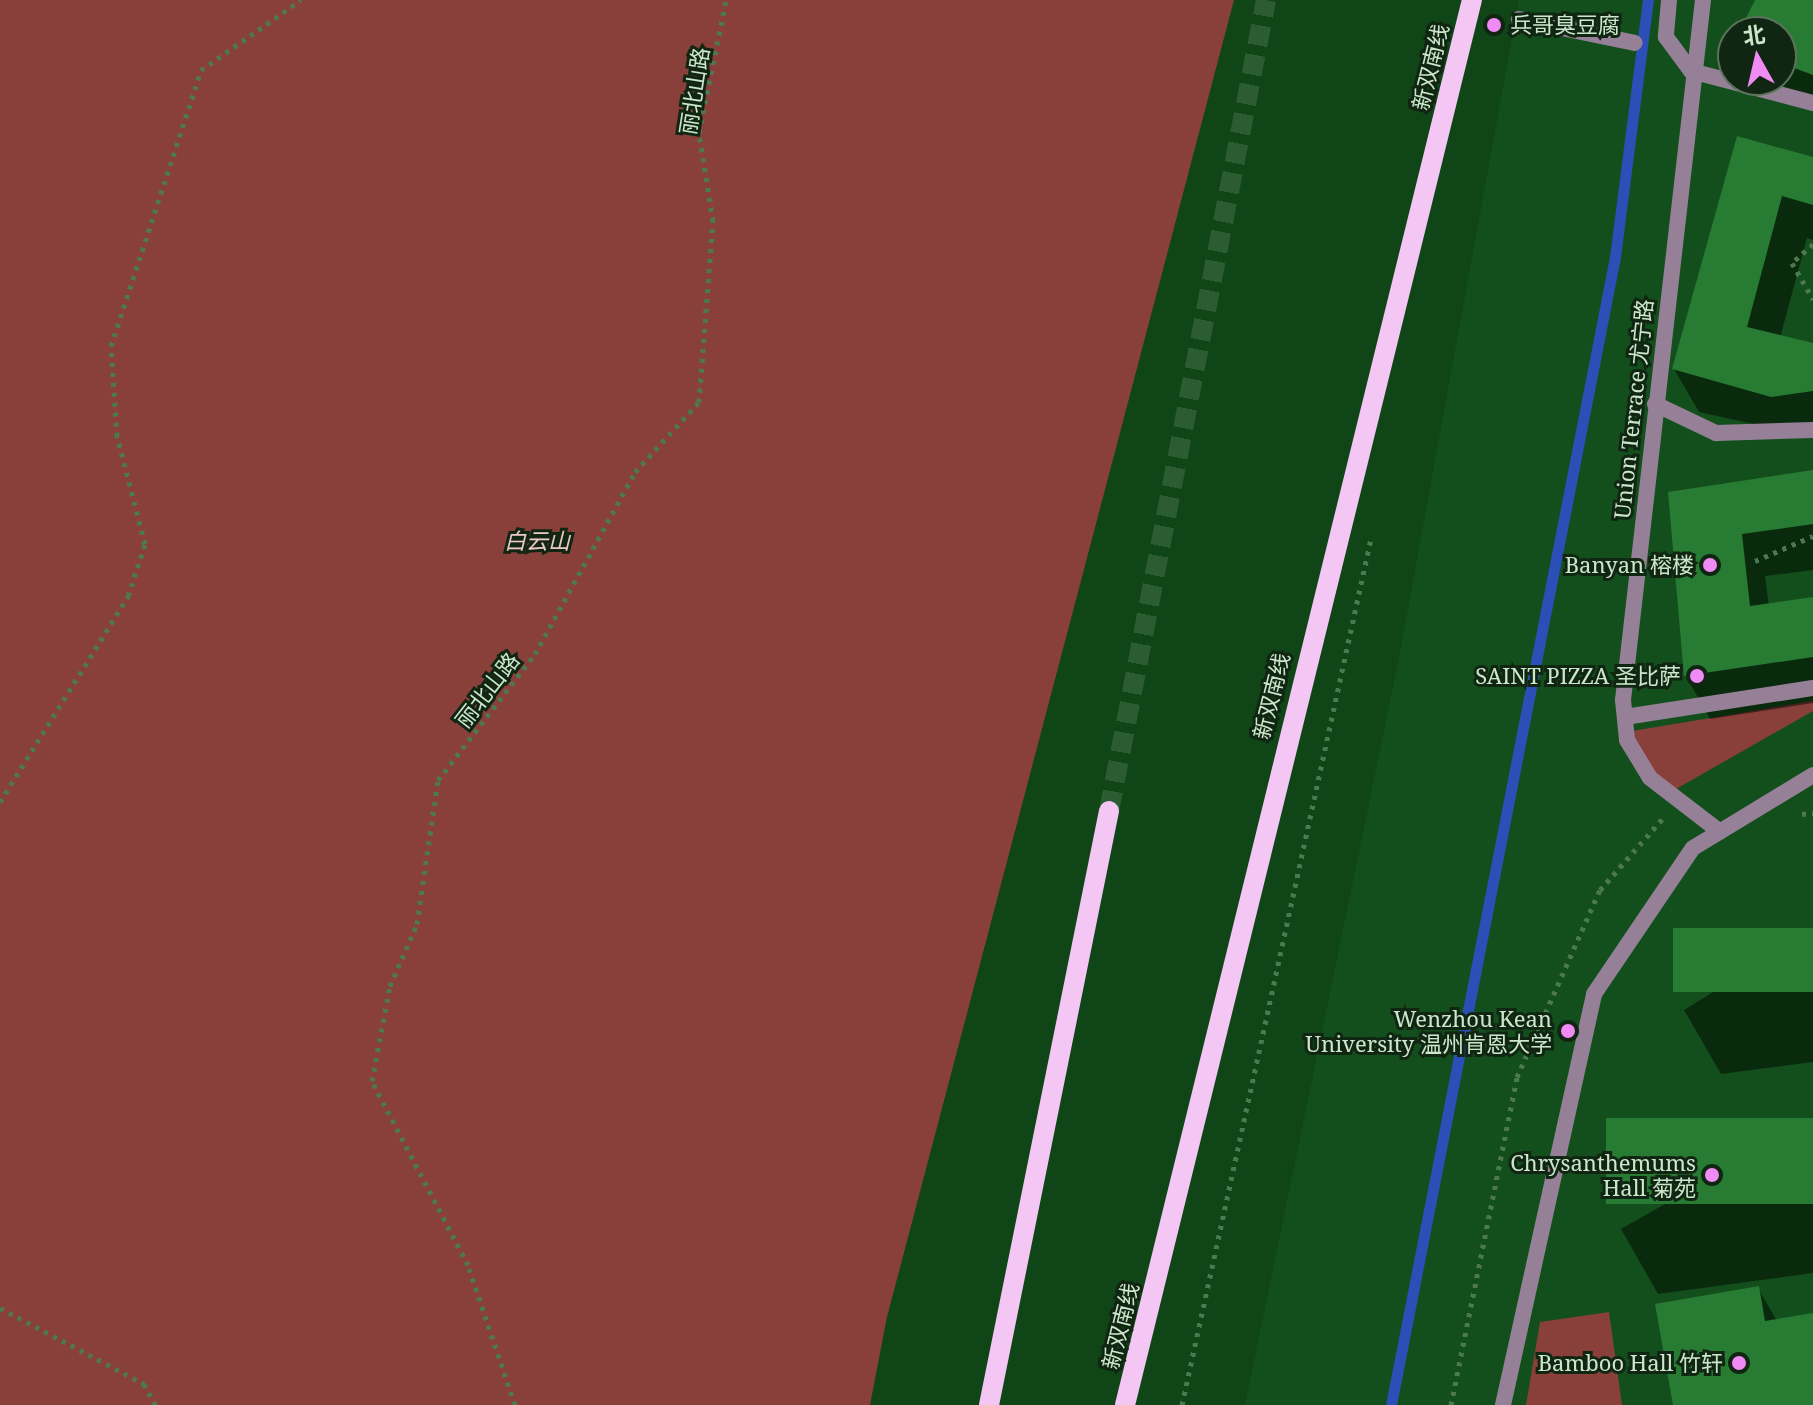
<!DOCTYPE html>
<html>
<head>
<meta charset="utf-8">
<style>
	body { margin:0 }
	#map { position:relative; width:1813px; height:1405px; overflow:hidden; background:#104517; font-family:"Noto Serif","Noto Sans SC",serif }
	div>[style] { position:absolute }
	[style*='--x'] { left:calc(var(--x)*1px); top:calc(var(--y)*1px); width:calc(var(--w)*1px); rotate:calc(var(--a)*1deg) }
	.built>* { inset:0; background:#134f1c }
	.green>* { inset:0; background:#893f3a }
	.shadow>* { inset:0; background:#0007 }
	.stream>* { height:11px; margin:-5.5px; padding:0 5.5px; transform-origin:5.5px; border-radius:5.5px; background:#2b4fb6 }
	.building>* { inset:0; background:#287b32; transform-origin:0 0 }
	.primary-tunnel>* { height:20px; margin-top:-10px; transform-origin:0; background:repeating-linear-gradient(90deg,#2c5d32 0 20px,transparent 0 30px) }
	.path>* { height:5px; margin-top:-2.5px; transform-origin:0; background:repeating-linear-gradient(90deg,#4c7951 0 4px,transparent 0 10px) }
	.lane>* { height:16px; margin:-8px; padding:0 8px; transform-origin:8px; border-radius:8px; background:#968097 }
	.street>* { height:16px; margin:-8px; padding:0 8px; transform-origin:8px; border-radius:8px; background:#968097 }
	.primary>* { height:20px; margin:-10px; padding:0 10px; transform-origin:10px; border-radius:10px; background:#f3c6f4 }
	.dots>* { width:22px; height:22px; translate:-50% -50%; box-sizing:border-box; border:4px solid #112612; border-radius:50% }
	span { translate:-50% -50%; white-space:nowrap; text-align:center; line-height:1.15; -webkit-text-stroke:6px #112612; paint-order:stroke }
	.poi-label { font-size:22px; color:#cbe6cb }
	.left { translate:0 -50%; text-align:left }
	.right { translate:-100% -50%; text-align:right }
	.street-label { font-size:22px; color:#cbe6cb }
	.park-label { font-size:22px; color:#ecc9c6; font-style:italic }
	.north { position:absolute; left:1717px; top:16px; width:80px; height:80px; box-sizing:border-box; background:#112612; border:2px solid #5b735c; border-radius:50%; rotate:352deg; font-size:22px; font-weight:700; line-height:32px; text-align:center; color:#cbe6cb }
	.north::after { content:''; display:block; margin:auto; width:28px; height:36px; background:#f08bf5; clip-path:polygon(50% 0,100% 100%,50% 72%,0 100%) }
</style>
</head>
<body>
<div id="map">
	<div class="built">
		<div style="clip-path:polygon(evenodd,1519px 0,1813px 0,1813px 1405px,1245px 1405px,1399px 658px,1519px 0,1733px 32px,1781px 32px,1781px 80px,1733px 80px,1733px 32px)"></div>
	</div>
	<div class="green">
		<div style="clip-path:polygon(0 0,1234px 0,887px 1317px,870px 1405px,0 1405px)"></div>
		<div style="clip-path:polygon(1813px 701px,1813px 711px,1669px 793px,1626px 732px)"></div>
		<div style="clip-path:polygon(1609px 1312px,1622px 1405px,1526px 1405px,1540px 1322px)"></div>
	</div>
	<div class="shadow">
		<div style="clip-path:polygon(1757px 0,1813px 0,1813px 108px,1755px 80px,1781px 80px,1781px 32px,1741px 32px)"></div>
		<div style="clip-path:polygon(1739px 139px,1813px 159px,1813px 240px,1807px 238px,1780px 338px,1813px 345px,1813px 437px,1699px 412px,1674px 369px)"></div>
		<div style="clip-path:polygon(1813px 472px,1813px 570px,1765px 576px,1769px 606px,1813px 599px,1813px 703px,1710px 719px,1686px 676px,1670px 493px)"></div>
		<div style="clip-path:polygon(1813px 930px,1813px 1062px,1721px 1074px,1684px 1010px)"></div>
		<div style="clip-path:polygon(1813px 1120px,1813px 1273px,1658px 1294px,1621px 1229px)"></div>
		<div style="clip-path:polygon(1758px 1288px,1777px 1321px,1813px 1315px,1813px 1405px,1675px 1405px)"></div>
	</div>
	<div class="stream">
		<div style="--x:1391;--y:1405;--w:1170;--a:-78.96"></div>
		<div style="--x:1615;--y:257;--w:259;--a:-82.7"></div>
	</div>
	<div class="building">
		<div style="clip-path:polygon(1755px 0,1813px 0,1813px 75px,1781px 63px,1781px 32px,1739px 32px)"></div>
		<div style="clip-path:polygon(1737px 136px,1813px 157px,1813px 205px,1782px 196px,1747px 327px,1813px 343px,1813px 391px,1771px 397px,1672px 369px)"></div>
		<div style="clip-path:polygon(1813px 470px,1813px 524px,1742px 534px,1750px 606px,1813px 597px,1813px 657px,1684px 676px,1668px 492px)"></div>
		<div style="left:1813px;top:928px;width:64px;height:140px;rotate:90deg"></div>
		<div style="left:1813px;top:1118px;width:86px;height:207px;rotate:90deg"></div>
		<div style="clip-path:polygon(1759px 1286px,1765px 1321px,1813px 1313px,1813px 1405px,1673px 1405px,1655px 1304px)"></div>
	</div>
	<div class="primary-tunnel">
		<div style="--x:1109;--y:811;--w:826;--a:-79.04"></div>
	</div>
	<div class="path">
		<div style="--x:1813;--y:244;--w:28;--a:138"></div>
		<div style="--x:1792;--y:263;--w:42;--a:59.7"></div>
		<div style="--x:1755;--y:561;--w:63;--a:-23.3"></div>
		<div style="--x:0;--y:802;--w:243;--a:-58.1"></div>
		<div style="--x:128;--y:596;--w:55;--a:-71.9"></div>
		<div style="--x:145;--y:544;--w:112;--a:-104.5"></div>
		<div style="--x:117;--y:436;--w:90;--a:-93.8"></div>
		<div style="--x:111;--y:346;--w:290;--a:-71.9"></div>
		<div style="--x:201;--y:70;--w:122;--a:-35"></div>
		<div style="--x:1802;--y:814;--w:11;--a:-5"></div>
		<div style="--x:0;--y:1308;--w:163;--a:27.8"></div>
		<div style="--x:144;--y:1384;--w:24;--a:62"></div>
		<div style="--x:515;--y:1405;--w:148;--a:-108.6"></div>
		<div style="--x:468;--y:1265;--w:208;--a:-117.6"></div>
		<div style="--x:372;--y:1081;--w:97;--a:-79.3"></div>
		<div style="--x:390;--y:986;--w:68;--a:-66.5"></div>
		<div style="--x:417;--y:924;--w:146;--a:-81.7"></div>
		<div style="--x:438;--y:780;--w:159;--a:-52.4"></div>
		<div style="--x:535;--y:654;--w:208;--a:-61.2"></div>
		<div style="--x:635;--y:472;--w:95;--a:-47.6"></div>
		<div style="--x:699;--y:402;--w:182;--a:-85.6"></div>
		<div style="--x:713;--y:221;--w:89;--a:-99"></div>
		<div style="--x:699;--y:133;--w:136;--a:-78.5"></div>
		<div style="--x:1182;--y:1405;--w:887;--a:-77.7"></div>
		<div style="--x:1451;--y:1405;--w:335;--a:-78.6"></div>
		<div style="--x:1517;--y:1077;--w:205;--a:-66.1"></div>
		<div style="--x:1600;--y:890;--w:96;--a:-48.8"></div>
	</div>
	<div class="lane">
		<div style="--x:1519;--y:19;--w:118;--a:11.7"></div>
		<div style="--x:1655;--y:404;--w:68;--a:25.4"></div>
		<div style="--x:1716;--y:433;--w:97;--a:-1.8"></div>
		<div style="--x:1625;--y:717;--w:190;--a:-8.8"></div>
	</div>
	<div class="street">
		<div style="--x:1669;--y:0;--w:37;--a:95"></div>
		<div style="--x:1666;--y:37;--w:42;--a:53.7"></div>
		<div style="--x:1691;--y:71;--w:126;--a:14.7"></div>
		<div style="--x:1703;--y:0;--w:705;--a:96.52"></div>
		<div style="--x:1623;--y:700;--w:40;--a:84.3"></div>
		<div style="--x:1627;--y:740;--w:44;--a:58.8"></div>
		<div style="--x:1650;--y:778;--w:88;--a:37.6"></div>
		<div style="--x:1503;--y:1405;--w:421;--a:-77.5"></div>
		<div style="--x:1594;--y:994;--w:176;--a:-55.9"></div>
		<div style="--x:1693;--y:848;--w:140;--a:-31.3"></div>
	</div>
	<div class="primary">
		<div style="--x:989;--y:1405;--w:606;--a:-78.58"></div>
		<div style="--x:1125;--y:1405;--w:1447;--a:-76.13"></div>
	</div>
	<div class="dots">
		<div style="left:1494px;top:25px;background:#f08bf5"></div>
		<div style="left:1710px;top:565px;background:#f08bf5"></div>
		<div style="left:1697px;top:676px;background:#f08bf5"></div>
		<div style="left:1568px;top:1031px;background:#f08bf5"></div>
		<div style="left:1712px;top:1175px;background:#f08bf5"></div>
		<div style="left:1739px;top:1363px;background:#f08bf5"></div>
	</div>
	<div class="poi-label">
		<span class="left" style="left:1510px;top:25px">兵哥臭豆腐</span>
		<span class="right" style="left:1694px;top:565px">Banyan 榕楼</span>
		<span class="right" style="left:1681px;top:676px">SAINT PIZZA 圣比萨</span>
		<span class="right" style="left:1552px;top:1031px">Wenzhou Kean<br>University 温州肯恩大学</span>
		<span class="right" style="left:1696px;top:1175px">Chrysanthemums<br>Hall 菊苑</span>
		<span class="right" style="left:1723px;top:1363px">Bamboo Hall 竹轩</span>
	</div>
	<div class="street-label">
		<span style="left:1430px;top:67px;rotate:-76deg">新双南线</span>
		<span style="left:694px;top:91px;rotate:-81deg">丽北山路</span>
		<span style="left:1633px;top:409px;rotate:-84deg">Union Terrace 尤宁路</span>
		<span style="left:487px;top:690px;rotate:-52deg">丽北山路</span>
		<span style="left:1271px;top:696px;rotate:-76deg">新双南线</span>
		<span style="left:1120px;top:1326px;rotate:-76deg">新双南线</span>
	</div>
	<div class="park-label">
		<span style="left:537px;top:541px">白云山</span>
	</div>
	<div class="north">北</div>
</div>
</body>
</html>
